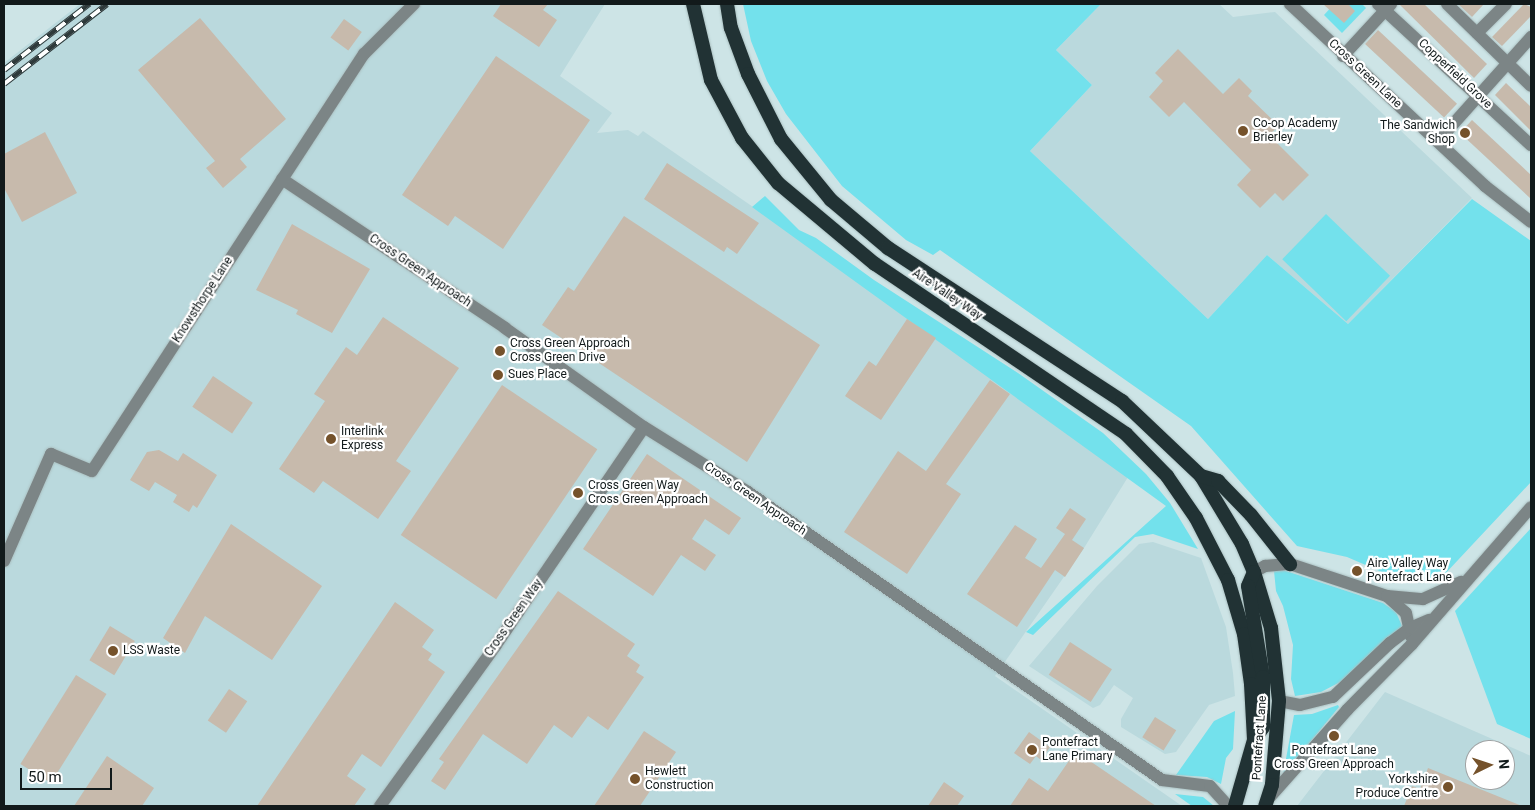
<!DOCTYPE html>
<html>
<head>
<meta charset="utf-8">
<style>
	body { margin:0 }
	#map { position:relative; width:1535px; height:810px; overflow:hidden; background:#cde4e6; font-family:Roboto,sans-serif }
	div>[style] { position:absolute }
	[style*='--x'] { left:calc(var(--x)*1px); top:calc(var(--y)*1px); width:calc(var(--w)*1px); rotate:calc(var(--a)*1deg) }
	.built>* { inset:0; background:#bad9dd }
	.green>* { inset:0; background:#73e1ec; transform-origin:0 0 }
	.building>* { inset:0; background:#c7baac; transform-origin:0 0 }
	.roads { filter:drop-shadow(0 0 1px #abc0c1) drop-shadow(0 0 1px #abc0c1) }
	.minor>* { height:12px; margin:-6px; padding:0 6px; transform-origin:6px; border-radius:6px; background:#7c8586 }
	.tertiary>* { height:12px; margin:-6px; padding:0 6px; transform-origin:6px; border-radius:6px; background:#7c8586 }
	.trunk>* { height:14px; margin:-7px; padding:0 7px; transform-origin:7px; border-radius:7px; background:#213234 }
	.rail>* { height:5.5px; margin-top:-2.75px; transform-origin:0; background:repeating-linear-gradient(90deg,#fff 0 11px,#2f3a3b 0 22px); box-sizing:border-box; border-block:1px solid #2f3a3b }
	.dots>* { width:14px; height:14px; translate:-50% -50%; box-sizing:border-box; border:2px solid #fff; border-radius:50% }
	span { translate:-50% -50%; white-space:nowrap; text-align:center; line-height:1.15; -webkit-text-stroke:4.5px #fff; paint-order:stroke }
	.street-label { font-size:12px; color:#121a1b }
	.poi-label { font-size:12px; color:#121a1b }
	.left { translate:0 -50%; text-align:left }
	.right { translate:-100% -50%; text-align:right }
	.frame { position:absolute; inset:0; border:5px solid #121a1b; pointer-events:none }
	.north { position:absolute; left:1465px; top:740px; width:50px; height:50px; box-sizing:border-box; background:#fff; border:1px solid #a0a3a4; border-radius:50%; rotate:86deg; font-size:14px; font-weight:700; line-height:20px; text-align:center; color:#121a1b }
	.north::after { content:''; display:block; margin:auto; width:18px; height:22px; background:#75522b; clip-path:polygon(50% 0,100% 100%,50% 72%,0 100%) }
	.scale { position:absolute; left:20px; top:768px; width:92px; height:22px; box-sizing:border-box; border:2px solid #121a1b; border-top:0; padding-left:6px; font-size:15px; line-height:18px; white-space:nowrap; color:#121a1b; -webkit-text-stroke:4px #fff; paint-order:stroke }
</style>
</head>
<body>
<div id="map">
	<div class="built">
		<div style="clip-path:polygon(80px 4px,605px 4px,560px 76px,612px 113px,597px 133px,628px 130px,638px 136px,643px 131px,1133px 469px,1084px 548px,995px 676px,1182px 806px,4px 806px,4px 63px)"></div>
		<div style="clip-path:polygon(1101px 4px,1219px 4px,1233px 17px,1275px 12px,1472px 198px,1348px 324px,1267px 255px,1208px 319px,1030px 151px,1092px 85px,1056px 50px)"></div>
		<div style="clip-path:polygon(1153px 542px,1201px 558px,1226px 627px,1233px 673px,1235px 696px,1209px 705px,1176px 752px,1165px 754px,1121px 727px,1121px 719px,1133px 698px,1114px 685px,1100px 705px,1093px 708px,1029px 666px,1097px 586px,1139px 544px)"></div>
		<div style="clip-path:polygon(evenodd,1385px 692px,1531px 756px,1531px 806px,1297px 806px,1385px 692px,1475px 750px,1505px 750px,1505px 780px,1475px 780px,1475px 750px)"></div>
	</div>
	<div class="green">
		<div style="clip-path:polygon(743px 4px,1101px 4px,1056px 50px,1092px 85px,1030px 151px,1208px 319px,1267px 255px,1348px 324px,1472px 199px,1531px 241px,1531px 482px,1444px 575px,1430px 581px,1405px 582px,1347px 557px,1297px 546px,1191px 426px,940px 250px,933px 255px,906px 240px,842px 186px,786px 114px,767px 81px,751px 41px)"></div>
		<div style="clip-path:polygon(1334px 4px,1362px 4px,1366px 8px,1342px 33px,1324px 15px)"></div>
		<div style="clip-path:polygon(765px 196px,799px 230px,816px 238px,874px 280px,1018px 373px,1103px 433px,1146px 474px,1170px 503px,1198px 549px,1153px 534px,1135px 537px,1033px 635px,1026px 632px,1166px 506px,752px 207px)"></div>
		<div style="left:1326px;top:214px;width:89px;height:63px;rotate:44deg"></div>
		<div style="clip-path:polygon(1531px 528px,1531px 739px,1497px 724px,1455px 611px)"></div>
		<div style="clip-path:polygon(1283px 570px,1383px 603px,1396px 612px,1402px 626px,1344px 680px,1321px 692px,1295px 696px,1291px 679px,1293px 645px,1283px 606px,1276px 591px,1274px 571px)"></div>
		<div style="clip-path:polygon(1338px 705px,1339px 707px,1283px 775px,1294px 715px,1312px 714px)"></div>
		<div style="clip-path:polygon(1235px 711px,1233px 749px,1226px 758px,1221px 784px,1207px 777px,1176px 775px,1214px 721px)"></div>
		<div style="clip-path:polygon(1175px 794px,1203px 797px,1214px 806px,1192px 806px)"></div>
	</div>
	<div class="building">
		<div style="clip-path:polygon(501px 4px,548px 4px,543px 10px,557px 20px,539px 47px,493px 16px)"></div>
		<div style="clip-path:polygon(1323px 4px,1348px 4px,1355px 11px,1344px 23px)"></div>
		<div style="clip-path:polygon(1399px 4px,1424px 4px,1487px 64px,1474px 78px)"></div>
		<div style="clip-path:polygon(1458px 4px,1484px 4px,1472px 17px)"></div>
		<div style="clip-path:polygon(1524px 4px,1531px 7px,1531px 16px,1502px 46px,1492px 37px)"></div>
		<div style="clip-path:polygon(200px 18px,286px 119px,240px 159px,247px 167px,223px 188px,206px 168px,215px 161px,138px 70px)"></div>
		<div style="left:344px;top:19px;width:22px;height:23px;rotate:36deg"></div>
		<div style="left:1378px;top:30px;width:108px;height:19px;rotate:43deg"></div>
		<div style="clip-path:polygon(1178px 49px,1223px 94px,1239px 78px,1252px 91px,1248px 96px,1279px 126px,1269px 135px,1309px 175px,1283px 201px,1275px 193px,1260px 208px,1237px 185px,1251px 170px,1184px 102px,1169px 117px,1149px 97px,1163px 81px,1155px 73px)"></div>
		<div style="clip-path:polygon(496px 56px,590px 120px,503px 249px,455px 216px,448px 226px,402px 195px)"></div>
		<div style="clip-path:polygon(1506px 83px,1531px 107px,1531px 131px,1495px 95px)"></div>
		<div style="clip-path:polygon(1472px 120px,1531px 175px,1531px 199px,1460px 133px)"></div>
		<div style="clip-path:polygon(45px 132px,77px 193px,22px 222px,4px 188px,4px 154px)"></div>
		<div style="clip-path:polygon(667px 163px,759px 223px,737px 254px,727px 247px,724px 252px,644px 199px)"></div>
		<div style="clip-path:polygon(624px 216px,820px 345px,747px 462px,542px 325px,568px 287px,574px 291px)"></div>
		<div style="clip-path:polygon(292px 224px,370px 269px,332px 333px,296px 314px,298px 310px,256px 290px)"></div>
		<div style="clip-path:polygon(383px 317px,459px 368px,396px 461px,411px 471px,378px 519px,323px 481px,314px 493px,279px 469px,325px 401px,314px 394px,346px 347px,357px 355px)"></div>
		<div style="clip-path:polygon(907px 319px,936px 338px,881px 420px,845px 396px,869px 361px,876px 366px)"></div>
		<div style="left:213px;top:376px;width:48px;height:37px;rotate:34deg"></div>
		<div style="clip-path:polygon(990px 380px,1010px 394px,946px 484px,961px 494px,907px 574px,844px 532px,898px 451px,926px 471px)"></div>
		<div style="left:502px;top:385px;width:115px;height:181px;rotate:34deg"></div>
		<div style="clip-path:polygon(159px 450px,178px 461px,183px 453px,217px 475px,197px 508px,193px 505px,189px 512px,173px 502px,177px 495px,155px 482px,149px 491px,130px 480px,147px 452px)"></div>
		<div style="clip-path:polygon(647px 454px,741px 518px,729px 535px,705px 519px,692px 539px,716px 555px,705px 571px,681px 555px,653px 596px,583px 549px)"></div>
		<div style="clip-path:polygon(1070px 508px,1086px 519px,1072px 540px,1084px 548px,1065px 577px,1055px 570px,1017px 627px,967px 594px,1015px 525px,1037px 539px,1025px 558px,1041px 568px,1065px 534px,1056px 528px)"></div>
		<div style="clip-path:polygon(231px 524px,322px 586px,272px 660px,205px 616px,185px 653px,163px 638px)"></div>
		<div style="clip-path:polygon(558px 591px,635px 644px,627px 656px,640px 665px,636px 672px,644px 677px,608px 730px,588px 716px,572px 738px,554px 725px,527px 764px,483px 734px,445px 790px,431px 781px,444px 762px,439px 759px)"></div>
		<div style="clip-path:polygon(395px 602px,434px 630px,422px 647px,432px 654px,428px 660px,445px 672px,381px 767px,362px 754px,347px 776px,366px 789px,354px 806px,257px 806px)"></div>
		<div style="left:110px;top:626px;width:29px;height:40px;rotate:31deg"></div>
		<div style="left:1070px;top:642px;width:50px;height:39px;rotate:33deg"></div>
		<div style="left:76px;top:675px;width:36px;height:105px;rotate:32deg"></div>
		<div style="left:229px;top:689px;width:22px;height:38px;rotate:34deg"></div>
		<div style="left:1155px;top:717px;width:25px;height:24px;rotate:32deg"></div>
		<div style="clip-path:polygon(644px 731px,676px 752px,640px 806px,594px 806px)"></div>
		<div style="clip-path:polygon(1029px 732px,1050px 747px,1041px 760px,1036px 756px,1030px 764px,1014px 753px)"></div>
		<div style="clip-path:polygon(1073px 755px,1081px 762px,1084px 757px,1156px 806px,1010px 806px,1029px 778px,1048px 791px)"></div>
		<div style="clip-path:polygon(107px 756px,154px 788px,142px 806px,74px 806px)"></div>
		<div style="clip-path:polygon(1428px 768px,1522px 806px,1404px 806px,1412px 786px,1420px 789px)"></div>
		<div style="clip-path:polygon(944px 782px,964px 796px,957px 806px,928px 806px)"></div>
	</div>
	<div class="roads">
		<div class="minor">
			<div style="--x:1378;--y:4;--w:208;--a:42.7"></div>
			<div style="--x:1447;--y:4;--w:117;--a:44.3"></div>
			<div style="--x:1477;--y:33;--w:41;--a:-45"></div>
			<div style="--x:1343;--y:56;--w:71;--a:-47.3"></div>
			<div style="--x:1438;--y:141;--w:140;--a:-48.2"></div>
			<div style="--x:282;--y:179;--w:268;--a:33.7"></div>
			<div style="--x:505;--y:328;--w:171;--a:35.5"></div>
			<div style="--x:644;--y:427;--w:123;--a:32"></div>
			<div style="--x:748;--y:492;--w:504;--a:34.82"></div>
			<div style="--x:1162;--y:780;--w:48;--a:7.1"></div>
			<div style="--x:1210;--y:786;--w:27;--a:48"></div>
			<div style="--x:4;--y:561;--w:117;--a:-66.3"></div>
			<div style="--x:51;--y:454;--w:44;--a:22.5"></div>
			<div style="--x:92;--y:471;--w:498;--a:-56.9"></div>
			<div style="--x:364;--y:54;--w:71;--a:-45"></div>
			<div style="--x:380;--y:806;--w:198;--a:-54.2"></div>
			<div style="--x:496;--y:645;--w:263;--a:-55.8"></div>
		</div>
		<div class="tertiary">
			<div style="--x:1290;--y:4;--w:267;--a:43"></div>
			<div style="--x:1485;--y:186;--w:58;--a:38"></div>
			<div style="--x:1254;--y:572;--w:13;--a:-29"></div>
			<div style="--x:1265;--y:566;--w:25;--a:-5"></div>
			<div style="--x:1290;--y:564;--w:102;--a:18.3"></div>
			<div style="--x:1387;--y:596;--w:36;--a:5"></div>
			<div style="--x:1423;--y:599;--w:42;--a:-24.1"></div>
			<div style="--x:1387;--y:596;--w:25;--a:42"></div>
			<div style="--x:1406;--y:613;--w:24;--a:78"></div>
			<div style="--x:1279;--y:701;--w:21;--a:11"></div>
			<div style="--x:1300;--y:705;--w:34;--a:-14"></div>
			<div style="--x:1333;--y:697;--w:79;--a:-43.5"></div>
			<div style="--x:1390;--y:643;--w:25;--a:-37"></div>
			<div style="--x:1410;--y:628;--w:21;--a:-23"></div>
			<div style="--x:1269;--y:798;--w:118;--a:-48.4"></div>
			<div style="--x:1347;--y:710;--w:93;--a:-45.4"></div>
			<div style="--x:1412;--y:644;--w:181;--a:-49"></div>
		</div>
		<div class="trunk">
			<div style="--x:693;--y:4;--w:78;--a:76.7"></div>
			<div style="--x:711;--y:80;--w:66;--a:61.9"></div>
			<div style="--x:742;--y:138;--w:58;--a:51.3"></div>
			<div style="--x:778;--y:183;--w:126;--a:39.9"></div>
			<div style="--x:875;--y:264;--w:303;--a:34.1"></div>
			<div style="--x:1126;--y:434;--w:59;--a:45.7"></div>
			<div style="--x:1167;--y:476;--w:51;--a:55.4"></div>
			<div style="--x:1196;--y:518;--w:70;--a:62.7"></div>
			<div style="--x:1228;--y:580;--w:56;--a:73.5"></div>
			<div style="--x:1244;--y:634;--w:50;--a:82"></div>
			<div style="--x:1251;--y:684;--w:56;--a:86.9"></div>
			<div style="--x:1254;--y:740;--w:69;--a:106.1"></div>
			<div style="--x:727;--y:4;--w:24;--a:81"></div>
			<div style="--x:731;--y:28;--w:49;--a:69.7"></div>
			<div style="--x:748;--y:74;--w:73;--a:63.1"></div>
			<div style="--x:781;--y:139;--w:79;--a:50.7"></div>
			<div style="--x:831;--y:200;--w:75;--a:40.1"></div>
			<div style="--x:888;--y:248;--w:280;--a:33.2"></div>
			<div style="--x:1122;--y:401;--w:109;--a:43.5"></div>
			<div style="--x:1201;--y:476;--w:79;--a:58.9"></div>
			<div style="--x:1242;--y:544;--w:30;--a:67"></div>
			<div style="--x:1254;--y:572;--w:59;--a:73.1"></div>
			<div style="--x:1271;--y:628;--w:73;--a:83.7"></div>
			<div style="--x:1279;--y:701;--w:84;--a:94.8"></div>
			<div style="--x:1272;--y:785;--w:22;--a:108"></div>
			<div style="--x:1201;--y:476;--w:18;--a:16"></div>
			<div style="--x:1218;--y:481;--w:47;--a:45.9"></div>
			<div style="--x:1251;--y:515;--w:63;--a:51.5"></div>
			<div style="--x:1254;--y:572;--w:15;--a:113"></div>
			<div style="--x:1248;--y:586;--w:92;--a:80.6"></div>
			<div style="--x:1263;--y:677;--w:50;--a:90"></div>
			<div style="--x:1263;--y:727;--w:7;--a:124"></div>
		</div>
	</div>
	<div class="rail">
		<div style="--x:4;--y:70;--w:108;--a:-37.8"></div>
		<div style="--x:4;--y:84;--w:130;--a:-37.8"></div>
	</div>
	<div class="dots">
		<div style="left:1243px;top:131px;background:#75522b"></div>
		<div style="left:1465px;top:133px;background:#75522b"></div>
		<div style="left:500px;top:351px;background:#75522b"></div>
		<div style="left:498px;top:375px;background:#75522b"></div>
		<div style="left:331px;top:439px;background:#75522b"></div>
		<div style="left:578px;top:493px;background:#75522b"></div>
		<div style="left:1357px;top:571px;background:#75522b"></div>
		<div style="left:113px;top:651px;background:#75522b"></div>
		<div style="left:1334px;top:736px;background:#75522b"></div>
		<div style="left:1032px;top:750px;background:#75522b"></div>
		<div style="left:635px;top:779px;background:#75522b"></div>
		<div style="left:1448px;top:787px;background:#75522b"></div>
	</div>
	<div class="street-label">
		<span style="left:1365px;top:74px;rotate:43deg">Cross Green Lane</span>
		<span style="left:1455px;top:74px;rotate:43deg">Copperfield Grove</span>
		<span style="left:420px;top:271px;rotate:34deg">Cross Green Approach</span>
		<span style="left:947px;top:295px;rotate:34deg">Aire Valley Way</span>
		<span style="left:203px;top:300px;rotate:-57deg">Knowsthorpe Lane</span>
		<span style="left:755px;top:499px;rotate:34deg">Cross Green Approach</span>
		<span style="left:514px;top:618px;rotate:-55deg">Cross Green Way</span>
		<span style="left:1260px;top:738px;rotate:-86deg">Pontefract Lane</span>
	</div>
	<div class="poi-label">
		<span class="left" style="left:1253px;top:131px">Co-op Academy<br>Brierley</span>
		<span class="right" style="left:1455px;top:133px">The Sandwich<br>Shop</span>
		<span class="left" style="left:510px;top:351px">Cross Green Approach<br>Cross Green Drive</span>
		<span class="left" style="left:508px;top:375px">Sues Place</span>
		<span class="left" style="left:341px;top:439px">Interlink<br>Express</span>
		<span class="left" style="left:588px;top:493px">Cross Green Way<br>Cross Green Approach</span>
		<span class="left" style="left:1367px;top:571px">Aire Valley Way<br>Pontefract Lane</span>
		<span class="left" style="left:123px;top:651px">LSS Waste</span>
		<span class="left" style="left:1042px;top:750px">Pontefract<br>Lane Primary</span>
		<span style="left:1334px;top:758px">Pontefract Lane<br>Cross Green Approach</span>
		<span class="left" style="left:645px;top:779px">Hewlett<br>Construction</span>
		<span class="right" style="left:1438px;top:787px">Yorkshire<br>Produce Centre</span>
	</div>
	<div class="frame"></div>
	<div class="north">N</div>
	<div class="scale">50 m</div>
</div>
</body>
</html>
